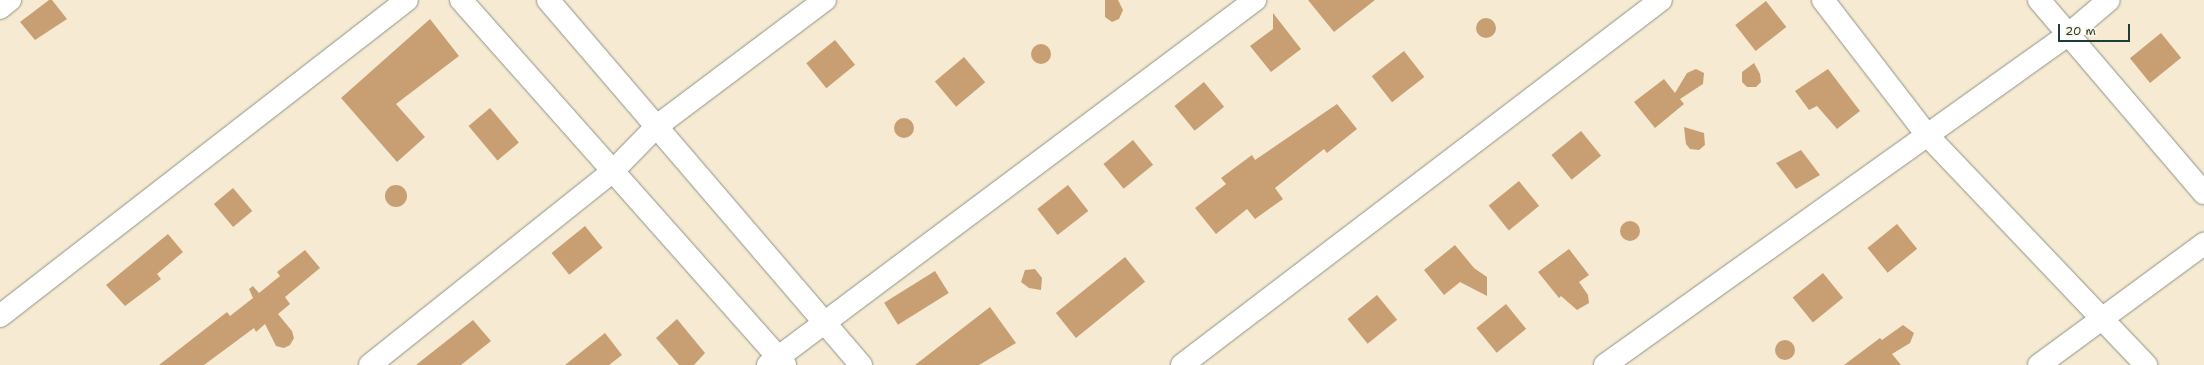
<!DOCTYPE html>
<html>
<head>
<meta charset="utf-8">
<style>
	body { margin:0 }
	#map { position:relative; width:2204px; height:365px; overflow:hidden; background:#f7ead3; font-family:"Shantell Sans",sans-serif }
	div>[style] { position:absolute }
	[style*='--x'] { left:calc(var(--x)*1px); top:calc(var(--y)*1px); width:calc(var(--w)*1px); rotate:calc(var(--a)*1deg) }
	.building>* { inset:0; background:#c89f73; transform-origin:0 0 }
	.round { border-radius:50% }
	.roads { filter:drop-shadow(0 0 1px #8b9484) drop-shadow(0 0 1px #8b9484) }
	.minor>* { height:22px; margin:-11px; padding:0 11px; transform-origin:11px; border-radius:11px; background:#fff }
	span { translate:-50% -50%; white-space:nowrap; text-align:center; line-height:1.15; -webkit-text-stroke:3px #fcf5e5; paint-order:stroke }
	.scale { position:absolute; left:2058px; top:24px; width:72px; height:18px; box-sizing:border-box; border:2px solid #1f3d34; border-top:0; padding-left:5px; font-size:12px; line-height:14px; white-space:nowrap; color:#1f3d34; -webkit-text-stroke:3px #fcf5e5; paint-order:stroke }
</style>
</head>
<body>
<div id="map">
	<div class="building">
		<div style="clip-path:polygon(49px 0,52px 0,67px 19px,35px 40px,20px 22px)"></div>
		<div style="clip-path:polygon(1105px 0,1118px 0,1123px 10px,1119px 19px,1112px 22px,1105px 17px)"></div>
		<div style="clip-path:polygon(1308px 0,1375px 0,1334px 32px)"></div>
		<div style="left:1766px;top:1px;width:33px;height:39px;rotate:52deg"></div>
		<div style="clip-path:polygon(1273px 13px,1301px 49px,1271px 72px,1250px 46px,1273px 29px)"></div>
		<div class="round" style="left:1476px;top:18px;width:20px;height:20px"></div>
		<div style="clip-path:polygon(430px 19px,459px 56px,396px 104px,425px 137px,397px 162px,341px 98px)"></div>
		<div style="left:2161px;top:33px;width:32px;height:40px;rotate:51deg"></div>
		<div style="left:835px;top:40px;width:32px;height:37px;rotate:51deg"></div>
		<div class="round" style="left:1031px;top:44px;width:20px;height:20px"></div>
		<div style="left:1404px;top:51px;width:33px;height:41px;rotate:52deg"></div>
		<div style="left:964px;top:57px;width:33px;height:38px;rotate:50deg"></div>
		<div style="clip-path:polygon(1754px 63px,1760px 74px,1761px 82px,1756px 87px,1747px 87px,1742px 82px,1742px 72px)"></div>
		<div style="clip-path:polygon(1696px 69px,1704px 73px,1703px 84px,1680px 99px,1684px 104px,1655px 128px,1634px 102px,1664px 79px,1675px 93px,1687px 73px)"></div>
		<div style="clip-path:polygon(1828px 69px,1860px 111px,1837px 129px,1817px 106px,1809px 110px,1795px 91px)"></div>
		<div style="left:1204px;top:82px;width:32px;height:38px;rotate:51deg"></div>
		<div style="clip-path:polygon(1337px 104px,1357px 129px,1327px 153px,1324px 149px,1275px 188px,1283px 199px,1255px 219px,1247px 209px,1216px 234px,1195px 208px,1226px 184px,1221px 178px,1252px 155px,1255px 160px)"></div>
		<div style="left:490px;top:108px;width:45px;height:28px;rotate:50deg"></div>
		<div class="round" style="left:894px;top:118px;width:20px;height:20px"></div>
		<div style="clip-path:polygon(1684px 127px,1704px 133px,1705px 145px,1699px 150px,1690px 149px,1686px 144px)"></div>
		<div style="left:1581px;top:131px;width:32px;height:38px;rotate:51deg"></div>
		<div style="left:1133px;top:140px;width:32px;height:38px;rotate:51deg"></div>
		<div style="clip-path:polygon(1801px 150px,1820px 175px,1796px 189px,1776px 163px)"></div>
		<div style="left:1519px;top:181px;width:32px;height:39px;rotate:51deg"></div>
		<div class="round" style="left:385px;top:185px;width:22px;height:22px"></div>
		<div style="left:1068px;top:185px;width:33px;height:39px;rotate:52deg"></div>
		<div style="left:233px;top:188px;width:30px;height:25px;rotate:50deg"></div>
		<div class="round" style="left:1620px;top:221px;width:20px;height:20px"></div>
		<div style="left:1897px;top:224px;width:32px;height:38px;rotate:51deg"></div>
		<div style="left:585px;top:226px;width:28px;height:43px;rotate:51deg"></div>
		<div style="clip-path:polygon(168px 234px,183px 252px,157px 274px,161px 279px,125px 306px,106px 285px)"></div>
		<div style="clip-path:polygon(1455px 245px,1474px 268px,1487px 277px,1487px 296px,1460px 282px,1444px 295px,1424px 270px)"></div>
		<div style="clip-path:polygon(1569px 249px,1589px 275px,1579px 282px,1588px 295px,1589px 303px,1577px 310px,1561px 296px,1559px 298px,1538px 272px)"></div>
		<div style="clip-path:polygon(305px 250px,320px 268px,285px 297px,290px 304px,278px 314px,292px 331px,294px 338px,290px 345px,284px 348px,276px 346px,265px 324px,256px 332px,254px 328px,204px 365px,159px 365px,227px 312px,230px 316px,253px 298px,249px 289px,253px 286px,259px 293px,280px 276px,277px 272px)"></div>
		<div style="left:1125px;top:257px;width:32px;height:89px;rotate:51deg"></div>
		<div style="clip-path:polygon(1035px 269px,1042px 278px,1041px 290px,1029px 288px,1021px 282px,1025px 270px)"></div>
		<div style="left:935px;top:271px;width:26px;height:60px;rotate:58deg"></div>
		<div style="left:1823px;top:273px;width:32px;height:39px;rotate:51deg"></div>
		<div style="left:1377px;top:295px;width:32px;height:38px;rotate:51deg"></div>
		<div style="left:1506px;top:304px;width:32px;height:38px;rotate:51deg"></div>
		<div style="clip-path:polygon(990px 307px,1016px 343px,979px 365px,915px 365px)"></div>
		<div style="clip-path:polygon(677px 319px,705px 353px,694px 365px,679px 365px,656px 338px)"></div>
		<div style="clip-path:polygon(473px 320px,491px 341px,461px 365px,416px 365px)"></div>
		<div style="clip-path:polygon(1903px 325px,1914px 333px,1910px 343px,1892px 354px,1901px 365px,1844px 365px,1880px 338px,1882px 340px)"></div>
		<div style="clip-path:polygon(605px 333px,622px 355px,609px 365px,565px 365px)"></div>
		<div class="round" style="left:1775px;top:340px;width:20px;height:20px"></div>
	</div>
	<div class="roads">
		<div class="minor">
			<div style="--x:461;--y:0;--w:488;--a:48.4"></div>
			<div style="--x:548;--y:0;--w:481;--a:49.4"></div>
			<div style="--x:1823;--y:0;--w:170;--a:52.4"></div>
			<div style="--x:1927;--y:135;--w:318;--a:46.4"></div>
			<div style="--x:2039;--y:0;--w:254;--a:49.5"></div>
			<div style="--x:0;--y:8;--w:13;--a:-39"></div>
			<div style="--x:0;--y:316;--w:515;--a:-37.83"></div>
			<div style="--x:370;--y:365;--w:310;--a:-38.6"></div>
			<div style="--x:612;--y:172;--w:64;--a:-45.6"></div>
			<div style="--x:657;--y:126;--w:210;--a:-36.9"></div>
			<div style="--x:768;--y:365;--w:609;--a:-36.85"></div>
			<div style="--x:1182;--y:365;--w:602;--a:-37.31"></div>
			<div style="--x:1605;--y:365;--w:570;--a:-35.5"></div>
			<div style="--x:2069;--y:34;--w:52;--a:-40.4"></div>
			<div style="--x:2039;--y:365;--w:205;--a:-36.3"></div>
		</div>
	</div>
	<div class="scale">20 m</div>
</div>
</body>
</html>
